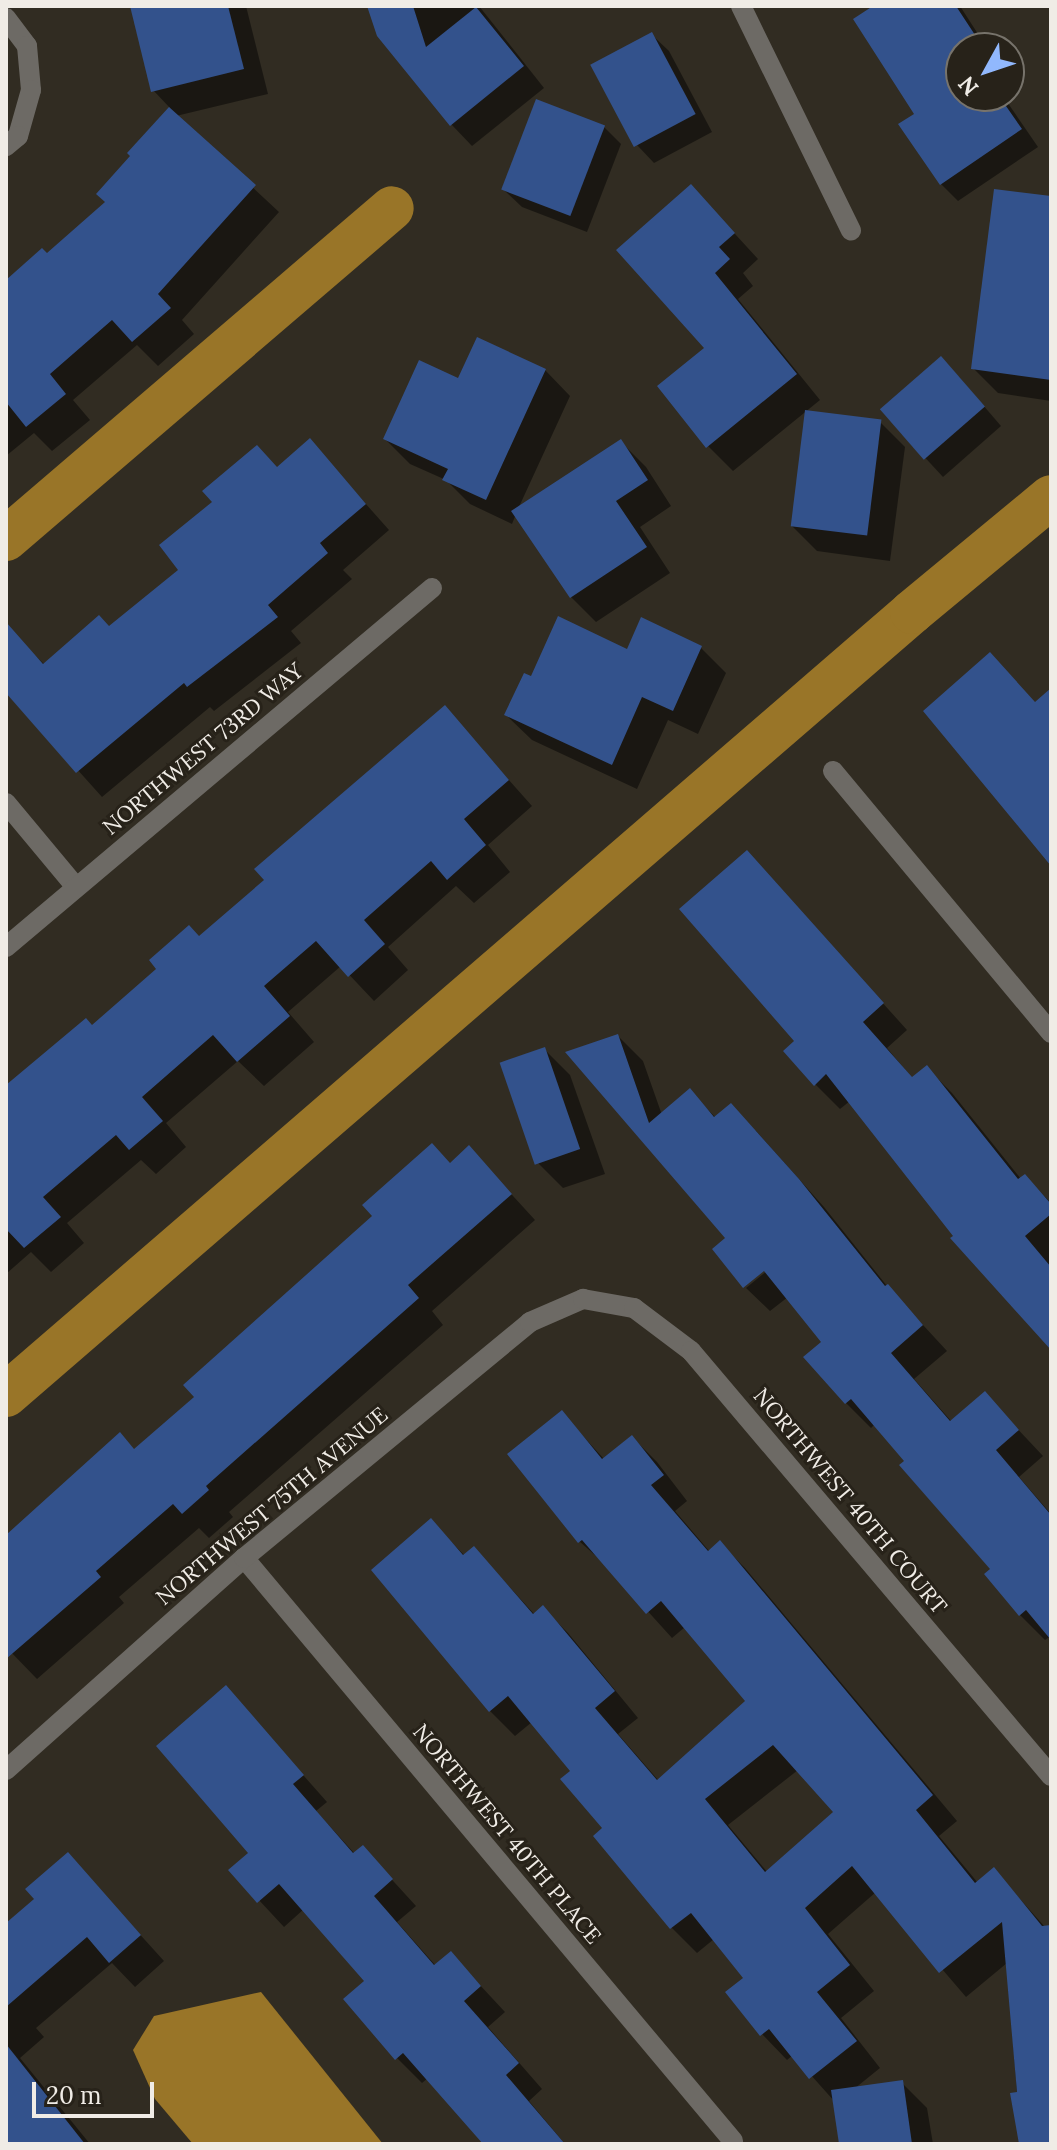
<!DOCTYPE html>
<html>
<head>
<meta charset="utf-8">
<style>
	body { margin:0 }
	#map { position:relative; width:1057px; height:2150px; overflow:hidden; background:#312c22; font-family:Lora,serif }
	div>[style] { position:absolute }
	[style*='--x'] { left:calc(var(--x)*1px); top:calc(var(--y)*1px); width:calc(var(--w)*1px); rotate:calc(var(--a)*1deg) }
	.water>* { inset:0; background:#997528 }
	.shadow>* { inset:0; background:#0007 }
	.canal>* { height:44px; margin:-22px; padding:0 22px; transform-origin:22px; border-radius:22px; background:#997528 }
	.building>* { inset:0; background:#33528c; transform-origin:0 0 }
	.minor>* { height:20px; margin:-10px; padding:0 10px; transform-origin:10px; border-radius:10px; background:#6d6a65 }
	span { translate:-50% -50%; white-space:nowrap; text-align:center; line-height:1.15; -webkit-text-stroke:6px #272219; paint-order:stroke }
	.street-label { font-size:22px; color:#f0ece6 }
	.frame { position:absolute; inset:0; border:8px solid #f0ece6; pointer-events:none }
	.north { position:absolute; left:945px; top:32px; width:80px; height:80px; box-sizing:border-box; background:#272219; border:2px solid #77736b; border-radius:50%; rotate:230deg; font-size:22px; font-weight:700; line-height:32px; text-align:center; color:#f0ece6 }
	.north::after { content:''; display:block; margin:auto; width:28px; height:36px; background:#91b8fd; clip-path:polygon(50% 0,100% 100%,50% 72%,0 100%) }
	.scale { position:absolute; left:32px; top:2082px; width:122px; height:36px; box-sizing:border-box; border:4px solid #f0ece6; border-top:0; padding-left:10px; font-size:24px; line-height:28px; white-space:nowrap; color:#f0ece6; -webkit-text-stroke:6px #272219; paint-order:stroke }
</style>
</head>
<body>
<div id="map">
	<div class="water">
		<div style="clip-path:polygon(261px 1992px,383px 2144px,193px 2144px,155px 2099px,133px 2050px,154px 2016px)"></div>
	</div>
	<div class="shadow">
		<div style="clip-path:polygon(132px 6px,246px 6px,268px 94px,176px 116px,279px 212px,182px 320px,194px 334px,158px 366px,137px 345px,73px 400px,90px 420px,52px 451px,34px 433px,6px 456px,6px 281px,48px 256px,107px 202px,133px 157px,129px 153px,170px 108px,153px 90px)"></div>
		<div style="clip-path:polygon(369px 6px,479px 6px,544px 88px,472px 146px,451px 124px)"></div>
		<div style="clip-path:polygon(877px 6px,960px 6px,987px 48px,961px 48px,961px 96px,1003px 96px,1038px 147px,958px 201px,941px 184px)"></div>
		<div style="clip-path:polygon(651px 34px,669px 51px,712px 132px,654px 163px,637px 145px)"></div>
		<div style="clip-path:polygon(604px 127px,621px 144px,587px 232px,522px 207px,504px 190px)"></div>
		<div style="clip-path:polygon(691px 186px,758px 259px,743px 273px,753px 286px,738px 299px,820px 400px,733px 471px,708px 446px,707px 348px)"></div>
		<div style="clip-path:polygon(1051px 198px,1051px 401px,998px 393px,973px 368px)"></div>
		<div style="clip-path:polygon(545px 370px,570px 396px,518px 509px,621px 442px,646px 467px,671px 506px,640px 527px,670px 573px,596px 622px,571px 597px,516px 514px,512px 524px,470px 504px,446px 480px,410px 464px,385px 439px,459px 380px)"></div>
		<div style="clip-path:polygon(958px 376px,1001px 426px,943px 477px,882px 411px)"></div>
		<div style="clip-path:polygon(880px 422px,905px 447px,890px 561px,817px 551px,792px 526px)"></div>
		<div style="clip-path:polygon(310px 441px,389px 530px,343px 570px,352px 579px,291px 631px,301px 643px,214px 711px,210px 707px,102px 797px,6px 690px,6px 655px,21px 642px,45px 665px,109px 628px,181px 570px,278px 469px)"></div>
		<div style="clip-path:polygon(701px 648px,726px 673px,698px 734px,668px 720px,637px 789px,532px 740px,506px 715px,532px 678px)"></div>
		<div style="clip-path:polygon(445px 708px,532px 806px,488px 845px,510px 872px,474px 903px,456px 886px,388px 947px,408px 970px,374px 1001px,341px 966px,288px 1012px,314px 1042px,264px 1086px,238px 1061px,166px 1123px,186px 1147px,156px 1174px,141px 1160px,67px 1223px,84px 1243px,51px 1272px,31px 1252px,6px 1274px,6px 1089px,93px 1028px,267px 880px)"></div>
		<div style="clip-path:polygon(747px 852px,907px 1030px,887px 1048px,913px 1079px,927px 1068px,952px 1093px,1021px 1179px,1025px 1176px,1051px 1203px,1051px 1347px,953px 1239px,956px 1236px,850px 1101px,840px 1109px,815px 1084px,797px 1041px)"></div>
		<div style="clip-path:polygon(618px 1036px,643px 1061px,662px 1115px,690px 1091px,716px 1118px,756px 1131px,824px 1207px,887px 1286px,947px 1351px,914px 1379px,952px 1422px,984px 1393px,1043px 1456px,1019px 1477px,1051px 1514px,1051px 1636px,1045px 1640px,1020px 1615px,993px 1569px,907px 1461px,875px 1424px,871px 1428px,846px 1403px,824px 1342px,788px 1297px,770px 1311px,746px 1288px,773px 1266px,728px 1238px,568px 1053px)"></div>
		<div style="clip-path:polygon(545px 1050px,570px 1075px,605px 1174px,563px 1188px,538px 1163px)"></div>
		<div style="clip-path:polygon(469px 1148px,535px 1220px,432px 1311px,443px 1325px,229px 1512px,233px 1517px,209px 1538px,199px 1528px,119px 1597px,124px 1603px,37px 1679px,6px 1647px,6px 1537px,135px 1451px)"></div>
		<div style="clip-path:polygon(evenodd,562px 1413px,604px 1459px,632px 1437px,657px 1462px,687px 1501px,675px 1511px,710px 1552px,720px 1543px,745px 1568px,957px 1821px,939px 1836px,978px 1883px,994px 1870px,1045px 1927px,1051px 1927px,1051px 2144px,1021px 2144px,1007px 1963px,966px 1997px,876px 1892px,828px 1934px,874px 1991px,841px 2018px,880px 2068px,854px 2089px,902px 2083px,927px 2108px,933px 2144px,841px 2144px,835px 2102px,793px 2055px,787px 2060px,762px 2034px,746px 1978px,714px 1939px,697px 1953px,672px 1928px,596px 1837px,605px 1829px,573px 1771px,532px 1722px,515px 1736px,490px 1711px,431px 1521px,465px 1556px,474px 1548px,535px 1615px,543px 1608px,568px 1633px,638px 1718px,618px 1734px,659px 1781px,748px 1701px,685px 1627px,672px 1638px,606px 1565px,579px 1541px,562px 1413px,798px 1770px,836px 1813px,768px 1873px,728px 1825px,798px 1770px)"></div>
		<div style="clip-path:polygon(226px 1688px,327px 1802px,316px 1811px,355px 1854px,363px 1848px,416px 1906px,397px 1922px,436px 1966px,451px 1954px,505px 2012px,488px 2027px,542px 2089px,529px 2101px,565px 2144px,486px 2144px,428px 2078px,422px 2083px,397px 2058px,346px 1999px,366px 1981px,304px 1909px,284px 1927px,231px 1870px,250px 1853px)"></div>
		<div style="clip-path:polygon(68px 1855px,164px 1961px,135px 1987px,112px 1963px,36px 2028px,44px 2037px,20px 2058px,90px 2144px,6px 2144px,6px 1926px,37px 1899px)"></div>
	</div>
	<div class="canal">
		<div style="--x:6;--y:539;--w:508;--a:-40.61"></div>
		<div style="--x:6;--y:1395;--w:1197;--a:-40.83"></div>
		<div style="--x:912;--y:612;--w:180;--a:-39.6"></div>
	</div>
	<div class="building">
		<div style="clip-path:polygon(130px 6px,228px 6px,244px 69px,151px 92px)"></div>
		<div style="clip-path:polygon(367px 6px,413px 6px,426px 47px,476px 7px,524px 66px,450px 126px,377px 36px)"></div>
		<div style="clip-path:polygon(873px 6px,956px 6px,975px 35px,961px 44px,961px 96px,999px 96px,1022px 129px,940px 185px,898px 124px,914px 114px,853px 19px)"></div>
		<div style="left:652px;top:32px;width:93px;height:70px;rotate:62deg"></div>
		<div style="left:536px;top:99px;width:74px;height:97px;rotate:21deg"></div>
		<div style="clip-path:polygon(169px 107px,256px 185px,158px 294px,171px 308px,132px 342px,112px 320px,50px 374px,66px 394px,26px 427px,6px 402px,6px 280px,42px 248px,47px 253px,105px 202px,96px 194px,130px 156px,127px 153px)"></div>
		<div style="clip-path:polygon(691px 184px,735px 233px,719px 247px,730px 259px,715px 273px,797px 374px,706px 448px,657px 386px,704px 348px,616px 250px)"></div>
		<div style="clip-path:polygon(994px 189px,1051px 196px,1051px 380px,971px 369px)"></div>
		<div style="clip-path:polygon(477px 337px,546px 369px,486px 500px,442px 480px,448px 469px,383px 439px,419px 360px,458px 378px)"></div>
		<div style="left:941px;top:356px;width:67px;height:81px;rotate:49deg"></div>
		<div style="left:805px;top:410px;width:77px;height:117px;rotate:7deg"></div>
		<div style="clip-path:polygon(310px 438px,366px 504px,320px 543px,328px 553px,268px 605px,278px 617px,187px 687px,184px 683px,76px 773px,6px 693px,6px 622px,43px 664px,99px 615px,109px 626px,178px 570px,159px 545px,212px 502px,202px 491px,257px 445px,277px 467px)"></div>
		<div style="clip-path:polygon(621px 439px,648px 480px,616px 501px,647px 547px,570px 598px,511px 511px)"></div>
		<div style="clip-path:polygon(558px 616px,627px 649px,641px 617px,702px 646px,673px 711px,642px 697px,612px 765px,504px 715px,524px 673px,531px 676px)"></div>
		<div style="clip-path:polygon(990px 652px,1035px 702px,1051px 688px,1051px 866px,923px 711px)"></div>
		<div style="clip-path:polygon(445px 705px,509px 780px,464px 819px,486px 845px,447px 880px,431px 861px,364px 920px,385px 944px,348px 977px,316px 941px,264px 986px,290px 1016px,237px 1062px,213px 1035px,142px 1097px,163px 1121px,129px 1150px,116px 1135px,43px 1197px,61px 1217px,24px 1248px,6px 1229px,6px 1085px,86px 1018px,92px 1025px,156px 969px,149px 960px,189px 925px,199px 936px,264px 880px,254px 869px)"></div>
		<div style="clip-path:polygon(747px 850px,884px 1003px,863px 1022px,912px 1077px,927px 1065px,1018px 1179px,1025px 1174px,1051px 1204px,1051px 1214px,1025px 1236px,1051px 1267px,1051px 1350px,950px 1238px,953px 1236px,826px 1074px,814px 1086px,783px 1051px,794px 1041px,679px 909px)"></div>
		<div style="clip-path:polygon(618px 1034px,649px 1123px,690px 1088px,714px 1117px,731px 1103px,799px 1179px,885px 1286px,888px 1284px,923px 1325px,891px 1353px,950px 1421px,985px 1391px,1019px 1430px,996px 1450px,1051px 1515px,1051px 1640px,1026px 1610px,1019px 1616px,984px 1574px,990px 1569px,899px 1465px,904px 1461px,851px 1399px,845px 1404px,803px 1357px,821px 1342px,764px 1271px,743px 1288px,712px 1249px,725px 1238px,565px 1052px)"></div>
		<div style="left:545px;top:1047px;width:108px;height:48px;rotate:71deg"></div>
		<div style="clip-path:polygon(432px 1143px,450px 1163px,469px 1145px,512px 1194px,408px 1285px,419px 1298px,206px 1486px,209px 1490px,182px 1514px,173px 1504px,96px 1571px,101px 1577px,6px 1659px,6px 1535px,120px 1432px,134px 1449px,194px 1397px,183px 1385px,372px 1216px,362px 1205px)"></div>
		<div style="clip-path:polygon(evenodd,562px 1410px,602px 1459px,632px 1435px,664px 1475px,651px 1485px,708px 1551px,720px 1540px,933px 1795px,916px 1810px,975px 1883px,994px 1867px,1042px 1926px,1051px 1925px,1051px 2144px,1019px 2144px,1010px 2093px,1017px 2092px,1002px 1922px,939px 1973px,852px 1866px,805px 1908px,850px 1965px,817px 1992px,857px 2041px,809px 2079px,769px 2029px,760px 2036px,725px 1992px,743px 1978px,691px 1913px,670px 1929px,593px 1836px,602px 1828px,560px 1779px,570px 1771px,508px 1696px,489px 1712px,371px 1570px,431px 1518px,463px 1555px,474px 1546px,533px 1614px,543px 1605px,615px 1691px,595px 1708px,657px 1780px,745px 1701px,661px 1601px,646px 1614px,582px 1540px,578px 1543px,507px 1454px,562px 1410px,773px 1745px,833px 1812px,765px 1872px,705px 1799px,773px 1745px)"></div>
		<div style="clip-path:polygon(226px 1685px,304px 1775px,293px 1784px,353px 1853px,363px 1845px,393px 1879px,374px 1896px,434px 1965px,451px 1951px,481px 1986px,464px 2001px,519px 2063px,506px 2075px,565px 2144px,483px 2144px,403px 2053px,395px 2060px,343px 1999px,364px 1981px,279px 1884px,257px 1903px,228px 1870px,248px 1853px,156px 1746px)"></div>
		<div style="clip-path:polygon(68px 1852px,141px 1935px,109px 1963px,87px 1937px,6px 2007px,6px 1923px,34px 1899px,25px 1889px)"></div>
		<div style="clip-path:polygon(6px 2044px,85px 2144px,6px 2144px)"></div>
		<div style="clip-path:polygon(903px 2080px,912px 2144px,839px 2144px,831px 2090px)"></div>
	</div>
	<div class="minor">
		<div style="--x:741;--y:6;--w:250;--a:63.9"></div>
		<div style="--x:6;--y:18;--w:35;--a:53"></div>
		<div style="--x:27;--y:46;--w:44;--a:84.8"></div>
		<div style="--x:31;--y:90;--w:48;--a:105.8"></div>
		<div style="--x:18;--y:136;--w:16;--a:140"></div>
		<div style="--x:833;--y:771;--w:341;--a:50.2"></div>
		<div style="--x:6;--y:803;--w:109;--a:50.2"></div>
		<div style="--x:6;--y:947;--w:557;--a:-40.12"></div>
		<div style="--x:244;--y:1558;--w:761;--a:50.01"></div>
		<div style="--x:6;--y:1770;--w:319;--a:-41.7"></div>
		<div style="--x:244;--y:1558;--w:371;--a:-39.5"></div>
		<div style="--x:530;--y:1322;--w:58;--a:-23.5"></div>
		<div style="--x:583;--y:1299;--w:52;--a:10"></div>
		<div style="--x:634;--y:1308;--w:71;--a:37"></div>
		<div style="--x:691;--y:1351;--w:557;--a:49.73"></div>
	</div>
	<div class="street-label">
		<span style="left:203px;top:749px;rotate:-40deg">NORTHWEST 73RD WAY</span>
		<span style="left:850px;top:1501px;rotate:50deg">NORTHWEST 40TH COURT</span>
		<span style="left:272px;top:1506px;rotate:-40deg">NORTHWEST 75TH AVENUE</span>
		<span style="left:507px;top:1834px;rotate:50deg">NORTHWEST 40TH PLACE</span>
	</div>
	<div class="frame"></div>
	<div class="north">N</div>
	<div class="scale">20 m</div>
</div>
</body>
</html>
